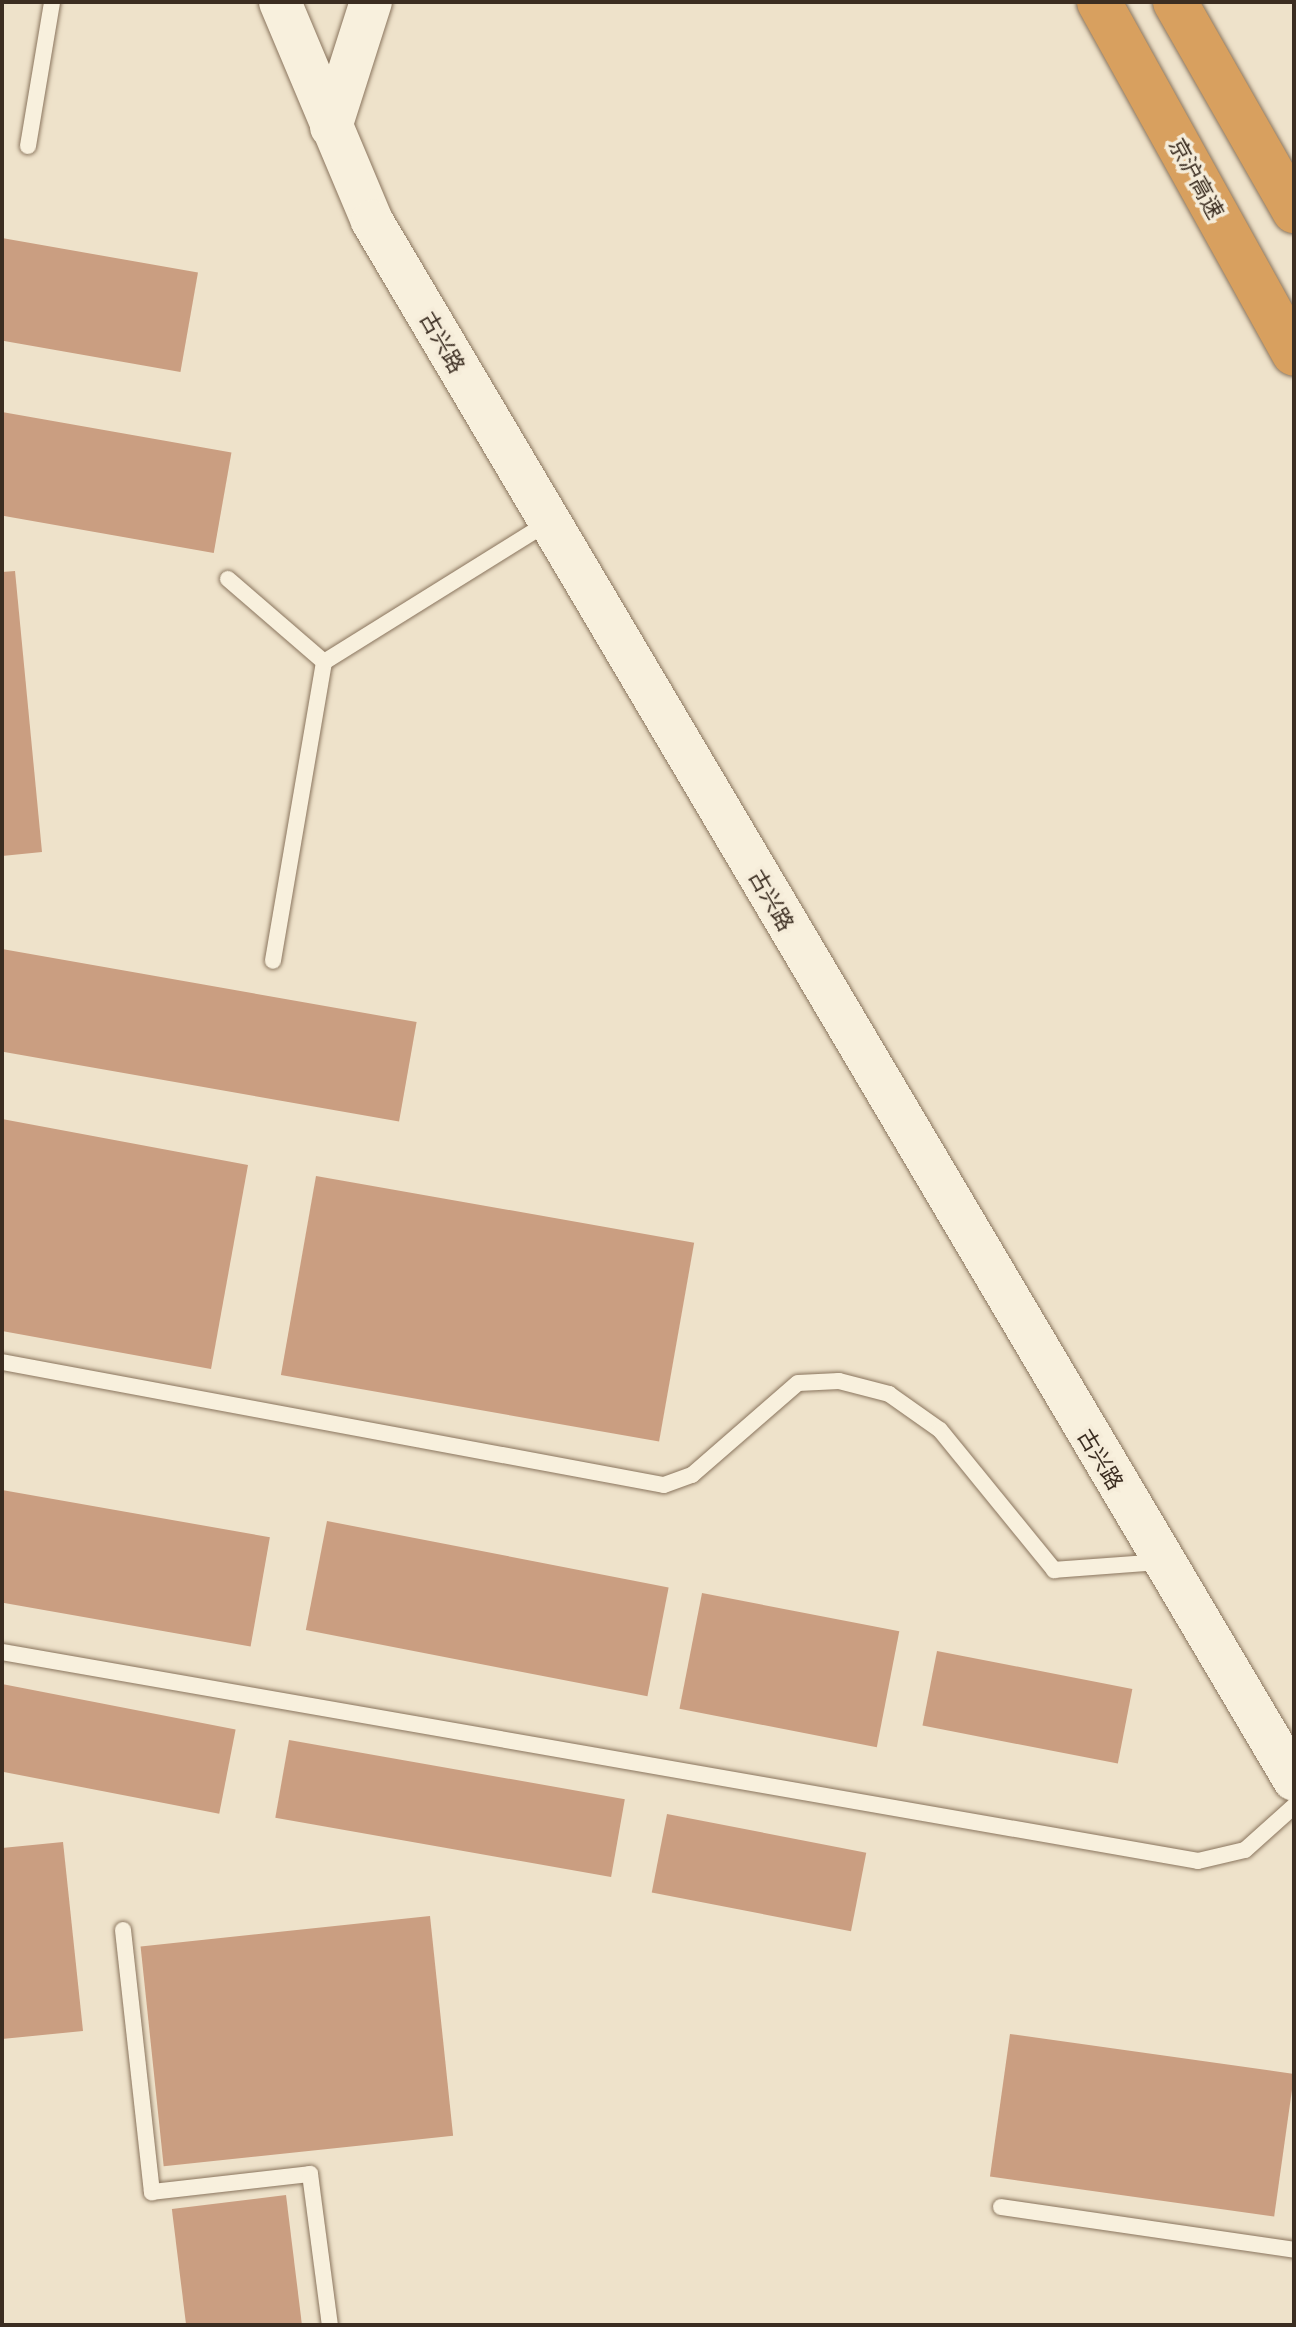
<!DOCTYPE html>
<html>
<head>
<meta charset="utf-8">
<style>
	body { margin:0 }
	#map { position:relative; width:1296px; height:2327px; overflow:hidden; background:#eee2ca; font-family:"PT Serif","Noto Sans SC",serif }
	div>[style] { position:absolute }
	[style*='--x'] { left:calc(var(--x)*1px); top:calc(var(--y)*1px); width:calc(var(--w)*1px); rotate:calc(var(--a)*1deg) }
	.building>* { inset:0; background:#ca9e81; transform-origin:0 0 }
	.roads { filter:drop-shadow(0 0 2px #8a755e) drop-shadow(0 0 2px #8a755e) }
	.lane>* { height:16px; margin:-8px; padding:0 8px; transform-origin:8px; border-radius:8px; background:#f8f0dd }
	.secondary>* { height:42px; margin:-21px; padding:0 21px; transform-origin:21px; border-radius:21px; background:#f8f0dd }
	.highway>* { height:44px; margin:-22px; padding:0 22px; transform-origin:22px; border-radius:22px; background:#d8a05f }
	span { translate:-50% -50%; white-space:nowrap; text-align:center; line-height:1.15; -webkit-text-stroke:7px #f5ecd9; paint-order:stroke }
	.street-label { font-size:22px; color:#3b2d21 }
	.frame { position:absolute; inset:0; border:4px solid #3b2d21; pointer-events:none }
</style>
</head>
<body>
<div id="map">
	<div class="building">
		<div style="left:2px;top:238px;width:199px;height:101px;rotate:10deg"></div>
		<div style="left:2px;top:412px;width:233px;height:102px;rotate:10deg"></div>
		<div style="clip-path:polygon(15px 571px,42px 852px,2px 856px,2px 572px)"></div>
		<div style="left:2px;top:949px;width:421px;height:101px;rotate:10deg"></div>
		<div style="clip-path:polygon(2px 1119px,248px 1165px,211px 1369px,2px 1331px)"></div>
		<div style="left:316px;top:1176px;width:384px;height:202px;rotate:10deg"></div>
		<div style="left:2px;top:1490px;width:272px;height:111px;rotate:10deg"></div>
		<div style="left:327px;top:1521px;width:348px;height:111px;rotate:11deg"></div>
		<div style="left:702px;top:1593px;width:201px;height:118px;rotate:11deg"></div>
		<div style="left:937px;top:1651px;width:199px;height:76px;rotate:11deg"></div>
		<div style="left:2px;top:1684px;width:238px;height:86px;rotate:11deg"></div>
		<div style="left:289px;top:1740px;width:341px;height:79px;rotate:10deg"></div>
		<div style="left:667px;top:1814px;width:203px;height:80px;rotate:11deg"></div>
		<div style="clip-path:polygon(63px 1842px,83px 2031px,2px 2039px,2px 1848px)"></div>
		<div style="left:430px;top:1916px;width:221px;height:291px;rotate:84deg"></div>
		<div style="left:1010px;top:2034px;width:287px;height:144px;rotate:8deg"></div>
		<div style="left:286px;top:2195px;width:131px;height:115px;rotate:83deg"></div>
	</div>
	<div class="roads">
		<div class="lane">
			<div style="--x:28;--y:146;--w:146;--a:-80.5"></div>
			<div style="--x:228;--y:579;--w:127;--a:40.8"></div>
			<div style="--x:324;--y:662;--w:303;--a:99.7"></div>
			<div style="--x:324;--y:662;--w:265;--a:-31.9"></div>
			<div style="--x:2;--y:1362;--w:673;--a:10.53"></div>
			<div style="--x:664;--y:1485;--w:30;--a:-20"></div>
			<div style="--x:692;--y:1475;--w:140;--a:-41"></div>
			<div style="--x:798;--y:1383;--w:41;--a:-2.8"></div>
			<div style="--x:839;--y:1381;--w:52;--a:14.6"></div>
			<div style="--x:889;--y:1394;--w:62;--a:35.2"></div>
			<div style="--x:940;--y:1430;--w:181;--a:50.8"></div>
			<div style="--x:1054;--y:1570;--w:107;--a:-4.3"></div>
			<div style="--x:2;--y:1652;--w:1214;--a:9.91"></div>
			<div style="--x:1198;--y:1861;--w:48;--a:-13.2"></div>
			<div style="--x:1245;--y:1850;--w:66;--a:-41.9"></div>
			<div style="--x:123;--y:1930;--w:264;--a:83.7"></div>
			<div style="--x:152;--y:2192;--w:159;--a:-6.5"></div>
			<div style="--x:310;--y:2174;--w:152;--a:82.5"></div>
			<div style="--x:1001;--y:2207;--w:296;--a:8.3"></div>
		</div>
		<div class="secondary">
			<div style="--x:280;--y:2;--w:238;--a:67.2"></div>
			<div style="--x:372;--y:221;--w:1811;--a:59.4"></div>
			<div style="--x:331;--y:127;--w:131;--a:-72.3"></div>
		</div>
		<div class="highway">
			<div style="--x:1099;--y:2;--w:402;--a:61"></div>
			<div style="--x:1175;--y:2;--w:241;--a:60.3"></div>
		</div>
	</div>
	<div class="street-label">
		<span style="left:1197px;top:178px;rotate:61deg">京沪高速</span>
		<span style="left:443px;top:342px;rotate:60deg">古兴路</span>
		<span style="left:772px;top:900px;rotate:60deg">古兴路</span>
		<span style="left:1101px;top:1459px;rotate:59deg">古兴路</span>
	</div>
	<div class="frame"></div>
</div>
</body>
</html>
